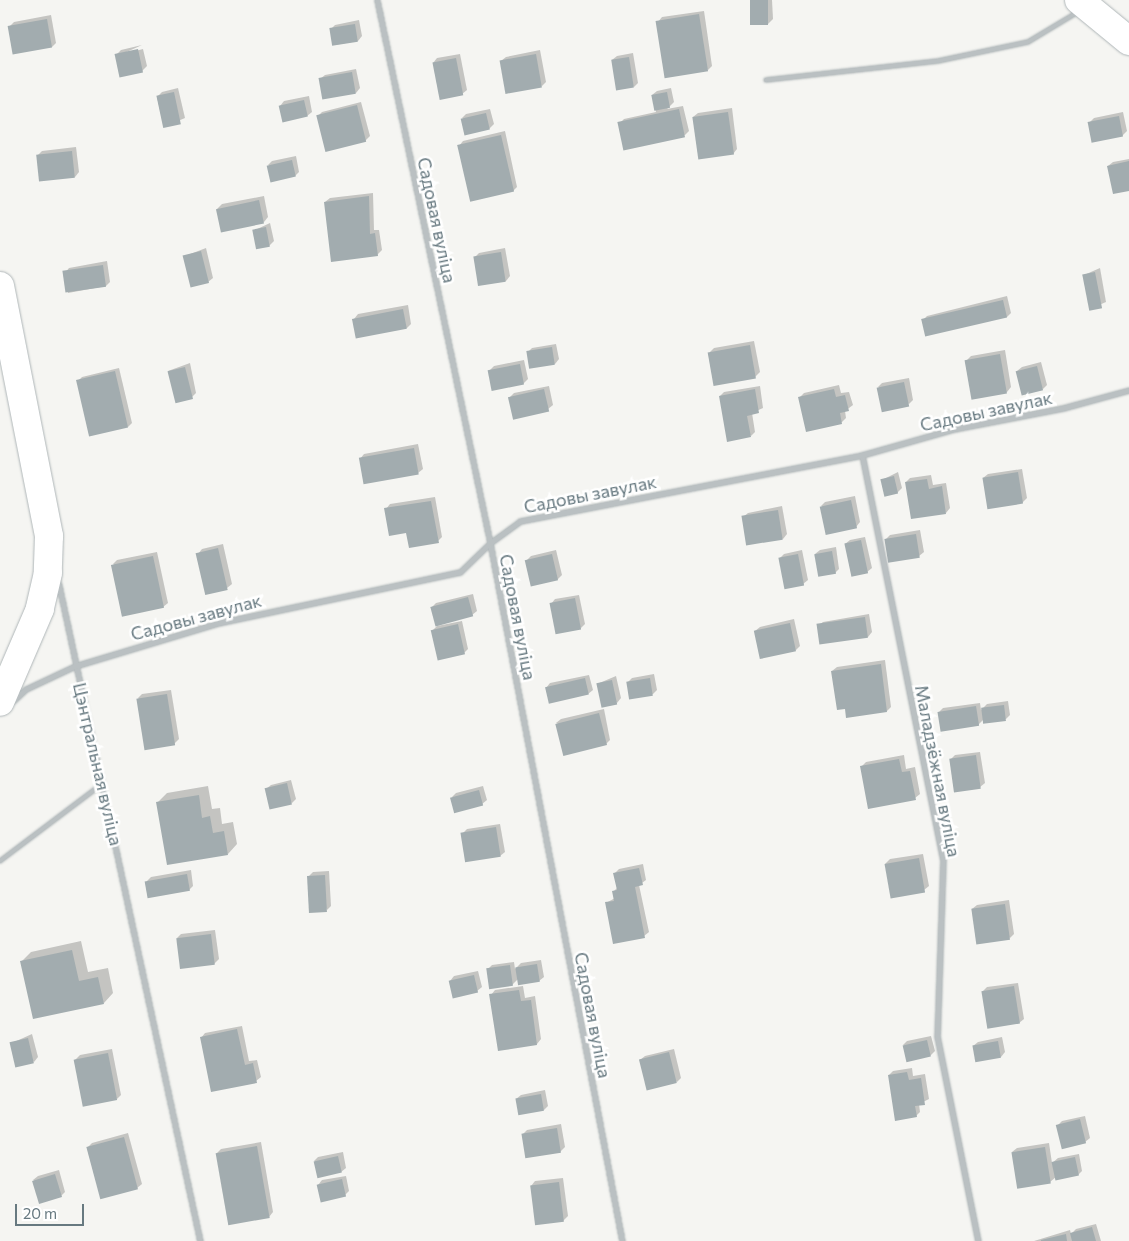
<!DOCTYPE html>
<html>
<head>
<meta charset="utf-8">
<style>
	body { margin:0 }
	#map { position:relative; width:1129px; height:1241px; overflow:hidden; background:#f5f5f2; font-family:Commissioner,sans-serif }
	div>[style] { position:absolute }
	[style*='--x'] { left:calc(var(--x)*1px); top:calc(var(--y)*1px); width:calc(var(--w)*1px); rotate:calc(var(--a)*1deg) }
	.shadow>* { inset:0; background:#0003 }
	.building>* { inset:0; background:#a2acaf; transform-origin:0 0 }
	.roads { filter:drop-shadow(0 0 1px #afb6b8) drop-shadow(0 0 1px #afb6b8) }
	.lane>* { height:4px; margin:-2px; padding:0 2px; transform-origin:2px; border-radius:2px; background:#bac0c2 }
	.street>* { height:5px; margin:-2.5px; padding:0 2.5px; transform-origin:2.5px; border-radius:2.5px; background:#bac0c2 }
	.secondary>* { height:28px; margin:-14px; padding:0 14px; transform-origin:14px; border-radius:14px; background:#fff }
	span { translate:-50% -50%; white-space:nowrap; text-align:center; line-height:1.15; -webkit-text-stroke:5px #fff; paint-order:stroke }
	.street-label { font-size:18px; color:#677980 }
	.scale { position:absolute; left:15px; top:1204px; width:69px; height:22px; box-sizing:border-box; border:2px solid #677980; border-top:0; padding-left:6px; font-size:15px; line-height:18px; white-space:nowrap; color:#677980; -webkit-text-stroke:4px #fff; paint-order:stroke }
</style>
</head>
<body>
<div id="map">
	<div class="shadow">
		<div style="clip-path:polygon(751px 0,772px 0,773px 19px,768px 24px)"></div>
		<div style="clip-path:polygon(704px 11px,712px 66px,708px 70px,658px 22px,662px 17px)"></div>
		<div style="clip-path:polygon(51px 15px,56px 43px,52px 47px,10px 26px,14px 22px)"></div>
		<div style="clip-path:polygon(359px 20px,362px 36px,358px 41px,334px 45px,330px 30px,335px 25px)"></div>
		<div style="clip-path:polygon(142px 45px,120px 55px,143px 49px,147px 66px,142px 71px,116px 55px,121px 50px)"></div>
		<div style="clip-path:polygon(540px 50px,546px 82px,542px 86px,501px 61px,506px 57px)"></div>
		<div style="clip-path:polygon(633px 53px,638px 83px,634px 87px,612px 60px,617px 56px)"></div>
		<div style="clip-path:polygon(460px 54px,467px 90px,462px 94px,433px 63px,437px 58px)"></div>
		<div style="clip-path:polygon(356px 69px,360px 88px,356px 93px,320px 79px,325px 75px)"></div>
		<div style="clip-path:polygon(178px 88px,185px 118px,164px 127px,157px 97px,162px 92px)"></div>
		<div style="clip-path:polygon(671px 88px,674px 102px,667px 109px,683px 106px,689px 131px,685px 135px,620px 123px,624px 119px,656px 112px,652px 95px,657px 91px)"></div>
		<div style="clip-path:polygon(309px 96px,312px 112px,307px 116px,280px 106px,284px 101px)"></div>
		<div style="clip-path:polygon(361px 102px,370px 136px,365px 141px,318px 116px,322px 112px)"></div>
		<div style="clip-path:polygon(732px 108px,737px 149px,733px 154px,693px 117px,698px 113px)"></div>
		<div style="clip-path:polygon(490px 109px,494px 124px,489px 129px,462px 118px,466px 114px)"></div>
		<div style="clip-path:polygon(1123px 112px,1127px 131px,1122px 136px,1090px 122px,1094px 118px)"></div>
		<div style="clip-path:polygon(505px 131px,517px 187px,513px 191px,459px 146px,463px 141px)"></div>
		<div style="clip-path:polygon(76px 147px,79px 172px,75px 177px,37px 156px,42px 151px)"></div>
		<div style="clip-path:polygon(296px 156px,299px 172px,295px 176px,268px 165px,272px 161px)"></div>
		<div style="clip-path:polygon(1129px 159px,1129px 189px,1108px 166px,1113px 162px)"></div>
		<div style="clip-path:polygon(373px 193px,374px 230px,379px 230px,382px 250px,377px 255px,325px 202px,330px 198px)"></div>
		<div style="clip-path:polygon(264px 196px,268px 217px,264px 222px,217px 209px,222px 204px)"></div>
		<div style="clip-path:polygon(270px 223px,274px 241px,269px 246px,253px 231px)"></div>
		<div style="clip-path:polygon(206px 248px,213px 278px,208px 282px,185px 256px)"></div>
		<div style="clip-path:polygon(505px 248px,510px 276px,506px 281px,480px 285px,475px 257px,479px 253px)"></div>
		<div style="clip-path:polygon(107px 261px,110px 282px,106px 286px,68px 293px,65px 273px,69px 268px)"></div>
		<div style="clip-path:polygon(1100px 268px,1106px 302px,1090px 309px,1084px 275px)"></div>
		<div style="clip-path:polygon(1007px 296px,1011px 313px,1007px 317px,923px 320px,927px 316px)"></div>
		<div style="clip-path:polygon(408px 305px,411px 324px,407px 328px,354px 319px,358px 314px)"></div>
		<div style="clip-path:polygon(754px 341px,760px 372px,755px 377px,710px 352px,714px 348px)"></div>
		<div style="clip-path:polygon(556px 344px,559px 359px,555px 364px,527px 353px,532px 348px)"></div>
		<div style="clip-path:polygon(1005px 350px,1011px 387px,1007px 392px,973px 398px,966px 361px,971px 356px)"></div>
		<div style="clip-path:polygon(524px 360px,528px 379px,523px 384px,490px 370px,494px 366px)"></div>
		<div style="clip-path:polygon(1041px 362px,1047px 385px,1043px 389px,1017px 371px,1022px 367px)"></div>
		<div style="clip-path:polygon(190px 363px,196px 393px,192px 397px,168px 371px)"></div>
		<div style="clip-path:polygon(119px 368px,132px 423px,128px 427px,78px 381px,82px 377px)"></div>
		<div style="clip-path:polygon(909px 378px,913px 400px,909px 404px,878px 387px,882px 383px)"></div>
		<div style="clip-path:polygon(839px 385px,841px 393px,849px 392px,853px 405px,845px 411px,846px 418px,842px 422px,807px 431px,799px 398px,804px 393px)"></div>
		<div style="clip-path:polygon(549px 386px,553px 405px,548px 409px,509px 398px,514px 393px)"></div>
		<div style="clip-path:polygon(760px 386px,763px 408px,752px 413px,755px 432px,751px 436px,720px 396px,724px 392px)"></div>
		<div style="clip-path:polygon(418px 444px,423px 469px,418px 473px,360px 459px,364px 454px)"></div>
		<div style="clip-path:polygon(1022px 469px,1027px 498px,1022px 503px,983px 478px,988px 474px)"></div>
		<div style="clip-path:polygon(898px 472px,902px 488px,897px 493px,882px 480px)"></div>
		<div style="clip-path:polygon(931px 475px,933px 485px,946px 483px,950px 508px,946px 513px,906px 482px,910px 478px)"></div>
		<div style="clip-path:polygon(855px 496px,860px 522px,856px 527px,821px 506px,825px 502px)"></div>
		<div style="clip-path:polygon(435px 497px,442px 537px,438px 541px,386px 509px,390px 504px)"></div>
		<div style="clip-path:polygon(782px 506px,787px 534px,783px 539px,743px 517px,748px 513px)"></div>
		<div style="clip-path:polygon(920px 530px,924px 552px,919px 556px,886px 539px,890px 535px)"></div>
		<div style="clip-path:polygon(865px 537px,872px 568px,867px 572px,845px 544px,850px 540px)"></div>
		<div style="clip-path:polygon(223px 544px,232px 584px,227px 588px,198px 554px,202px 549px)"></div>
		<div style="clip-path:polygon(836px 547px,839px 569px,835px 573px,815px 554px,820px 550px)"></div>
		<div style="clip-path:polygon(556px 550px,562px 575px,558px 579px,532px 585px,526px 561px,531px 556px)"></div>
		<div style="clip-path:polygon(802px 550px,808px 580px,803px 584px,780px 558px,784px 554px)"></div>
		<div style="clip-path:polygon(157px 552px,168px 603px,163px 607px,113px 564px,117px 560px)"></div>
		<div style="clip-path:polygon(473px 594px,477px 611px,472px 615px,432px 607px,436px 603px)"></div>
		<div style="clip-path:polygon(579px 595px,585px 624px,581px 628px,551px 604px,555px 599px)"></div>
		<div style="clip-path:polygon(869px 614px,872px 632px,868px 637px,818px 626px,823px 622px)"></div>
		<div style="clip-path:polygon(794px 619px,800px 646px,796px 650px,755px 631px,760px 627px)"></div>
		<div style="clip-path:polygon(462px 621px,468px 649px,464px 653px,432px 631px,437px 626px)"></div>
		<div style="clip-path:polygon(885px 660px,891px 707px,887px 711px,846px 707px,832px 671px,837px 667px)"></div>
		<div style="clip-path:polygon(654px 674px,657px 690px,653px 694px,631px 698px,628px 682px,632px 678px)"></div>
		<div style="clip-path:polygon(589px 675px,593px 690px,588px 694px,546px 688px,550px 683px)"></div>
		<div style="clip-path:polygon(616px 676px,621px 698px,617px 703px,597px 684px)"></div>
		<div style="clip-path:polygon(171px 690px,179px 739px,174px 744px,138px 698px,142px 694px)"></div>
		<div style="clip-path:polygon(1008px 701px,1010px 715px,1006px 719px,984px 719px,978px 725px,939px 712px,943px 708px,980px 703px,981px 710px,987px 704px)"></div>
		<div style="clip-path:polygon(604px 709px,610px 740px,606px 744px,556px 723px,561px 719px)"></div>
		<div style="clip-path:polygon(980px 752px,985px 783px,980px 787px,950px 760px,955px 755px)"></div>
		<div style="clip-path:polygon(904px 755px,906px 769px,915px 767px,920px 794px,915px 798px,861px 767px,866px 762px)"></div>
		<div style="clip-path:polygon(291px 780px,296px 799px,292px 803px,266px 789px,271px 785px)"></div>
		<div style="clip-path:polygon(208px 786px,212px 809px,220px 808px,222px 824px,233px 822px,237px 844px,228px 854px,157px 803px,167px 793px)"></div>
		<div style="clip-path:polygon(483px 786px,487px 800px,482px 804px,452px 797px,456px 793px)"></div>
		<div style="clip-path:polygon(500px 824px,505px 852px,500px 856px,463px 833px,467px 829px)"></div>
		<div style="clip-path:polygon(923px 854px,929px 886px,924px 890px,885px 864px,890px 859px)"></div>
		<div style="clip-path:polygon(643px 864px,646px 880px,639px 885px,649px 932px,644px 936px,606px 903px,615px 898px,614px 891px,617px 888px,615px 873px,619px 869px)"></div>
		<div style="clip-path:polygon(191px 870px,193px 886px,189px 890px,147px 881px,151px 877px)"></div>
		<div style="clip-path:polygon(329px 871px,331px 906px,327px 910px,308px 877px,313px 872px)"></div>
		<div style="clip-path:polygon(1009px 900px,1014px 934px,1010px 938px,972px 909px,977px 905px)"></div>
		<div style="clip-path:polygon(215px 930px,219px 959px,214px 964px,177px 938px,181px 934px)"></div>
		<div style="clip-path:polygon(81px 941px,88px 972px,108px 968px,113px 993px,104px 1003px,22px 961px,31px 952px)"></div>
		<div style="clip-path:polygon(541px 960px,544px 977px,539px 981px,518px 979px,512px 985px,488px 969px,492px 965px,514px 962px,515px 969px,521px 963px)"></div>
		<div style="clip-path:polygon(478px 971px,482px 987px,477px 991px,450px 981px,454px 976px)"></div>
		<div style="clip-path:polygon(1018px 983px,1024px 1019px,1019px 1023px,982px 992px,987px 987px)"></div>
		<div style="clip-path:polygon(523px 986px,525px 998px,535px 996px,541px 1039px,537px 1044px,499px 1049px,491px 995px,495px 990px)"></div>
		<div style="clip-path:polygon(242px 1026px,249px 1061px,257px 1060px,261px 1077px,256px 1081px,201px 1038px,205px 1033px)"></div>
		<div style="clip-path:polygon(32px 1034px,38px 1057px,34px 1062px,12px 1043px)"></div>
		<div style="clip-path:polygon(931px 1036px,935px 1051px,930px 1056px,903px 1045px,907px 1041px)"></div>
		<div style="clip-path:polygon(1002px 1037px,1005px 1052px,1001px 1057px,973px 1046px,978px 1042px)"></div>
		<div style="clip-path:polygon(112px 1049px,121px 1095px,117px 1099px,75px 1060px,80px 1055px)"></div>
		<div style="clip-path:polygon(674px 1049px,681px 1078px,677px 1082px,640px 1060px,645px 1056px)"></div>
		<div style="clip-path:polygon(912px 1068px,913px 1076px,925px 1074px,929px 1099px,919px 1104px,920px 1112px,916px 1116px,889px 1075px,893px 1071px)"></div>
		<div style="clip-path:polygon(545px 1090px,548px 1106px,544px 1110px,516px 1099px,521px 1095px)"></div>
		<div style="clip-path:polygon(1085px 1116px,1090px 1138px,1085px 1142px,1058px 1125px,1062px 1121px)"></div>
		<div style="clip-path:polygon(561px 1124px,565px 1147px,560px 1152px,523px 1134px,527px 1130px)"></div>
		<div style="clip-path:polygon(128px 1133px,142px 1184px,137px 1188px,87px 1148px,92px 1143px)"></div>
		<div style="clip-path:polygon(261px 1142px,273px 1212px,269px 1217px,217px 1153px,221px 1149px)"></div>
		<div style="clip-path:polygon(1049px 1143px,1052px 1163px,1058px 1158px,1079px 1154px,1082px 1171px,1078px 1175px,1056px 1177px,1050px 1182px,1012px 1152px,1017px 1148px)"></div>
		<div style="clip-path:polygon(343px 1152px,346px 1168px,341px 1172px,314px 1161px,318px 1157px)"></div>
		<div style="clip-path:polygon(59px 1170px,65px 1192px,61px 1196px,33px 1180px,38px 1176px)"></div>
		<div style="clip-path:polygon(346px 1176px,349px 1191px,345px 1195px,318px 1185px,322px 1180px)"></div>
		<div style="clip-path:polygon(563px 1178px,568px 1216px,563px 1221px,531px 1186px,535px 1181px)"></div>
		<div style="clip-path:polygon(1096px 1224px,1101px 1241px,1034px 1241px,1070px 1230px,1071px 1234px,1076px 1229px)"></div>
	</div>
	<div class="building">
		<div style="left:750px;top:0;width:18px;height:25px"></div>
		<div style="left:699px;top:14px;width:58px;height:44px;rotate:81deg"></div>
		<div style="left:47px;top:19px;width:29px;height:40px;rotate:80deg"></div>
		<div style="left:355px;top:24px;width:18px;height:26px;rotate:81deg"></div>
		<div style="left:138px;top:49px;width:24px;height:24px;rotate:78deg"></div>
		<div style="left:536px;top:54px;width:34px;height:37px;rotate:80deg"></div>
		<div style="left:629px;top:57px;width:31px;height:18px;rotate:81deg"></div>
		<div style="left:456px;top:58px;width:38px;height:24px;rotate:79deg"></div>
		<div style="left:352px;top:72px;width:22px;height:34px;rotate:80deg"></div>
		<div style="left:174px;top:92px;width:33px;height:18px;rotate:78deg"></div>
		<div style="left:667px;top:92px;width:16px;height:16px;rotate:79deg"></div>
		<div style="left:304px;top:100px;width:17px;height:26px;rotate:77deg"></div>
		<div style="left:357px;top:105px;width:38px;height:42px;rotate:76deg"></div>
		<div style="left:679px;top:109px;width:29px;height:63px;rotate:78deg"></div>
		<div style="left:728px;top:112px;width:43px;height:36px;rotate:82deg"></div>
		<div style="left:486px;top:113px;width:17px;height:26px;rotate:77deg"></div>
		<div style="left:1119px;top:116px;width:21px;height:32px;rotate:79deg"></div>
		<div style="left:501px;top:135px;width:58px;height:45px;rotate:77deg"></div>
		<div style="left:72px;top:151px;width:27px;height:36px;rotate:84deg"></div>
		<div style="left:292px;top:160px;width:17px;height:26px;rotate:77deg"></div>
		<div style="clip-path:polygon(1129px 161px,1129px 191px,1113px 194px,1107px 166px)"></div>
		<div style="clip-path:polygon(369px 196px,370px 234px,375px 233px,378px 256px,331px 262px,324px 202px)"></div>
		<div style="left:259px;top:200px;width:24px;height:44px;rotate:78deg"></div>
		<div style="left:266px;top:227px;width:20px;height:14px;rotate:79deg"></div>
		<div style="left:201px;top:251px;width:33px;height:19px;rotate:76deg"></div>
		<div style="left:501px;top:252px;width:30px;height:28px;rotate:81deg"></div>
		<div style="left:103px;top:265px;width:22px;height:41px;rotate:82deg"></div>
		<div style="left:1095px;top:272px;width:37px;height:13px;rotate:79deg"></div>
		<div style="left:1003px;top:300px;width:18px;height:84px;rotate:77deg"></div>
		<div style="left:403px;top:309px;width:20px;height:52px;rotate:79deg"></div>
		<div style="left:750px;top:345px;width:34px;height:43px;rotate:80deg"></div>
		<div style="left:552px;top:347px;width:18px;height:26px;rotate:81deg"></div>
		<div style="left:1000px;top:354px;width:40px;height:36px;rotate:80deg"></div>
		<div style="left:520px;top:364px;width:21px;height:33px;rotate:79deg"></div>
		<div style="left:1037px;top:366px;width:25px;height:22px;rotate:76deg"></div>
		<div style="left:185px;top:367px;width:33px;height:18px;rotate:76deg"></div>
		<div style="left:115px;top:371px;width:58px;height:40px;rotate:77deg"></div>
		<div style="left:904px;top:382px;width:25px;height:28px;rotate:78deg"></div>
		<div style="left:544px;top:389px;width:23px;height:37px;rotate:77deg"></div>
		<div style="clip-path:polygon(755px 389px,759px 413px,747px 416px,751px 437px,727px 442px,719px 396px)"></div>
		<div style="clip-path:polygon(834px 389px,836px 397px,845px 395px,849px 411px,840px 413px,842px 424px,806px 432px,798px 397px)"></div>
		<div style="left:414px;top:448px;width:27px;height:56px;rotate:80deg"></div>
		<div style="left:1018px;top:472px;width:32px;height:36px;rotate:81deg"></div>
		<div style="left:894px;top:476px;width:18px;height:14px;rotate:77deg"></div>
		<div style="clip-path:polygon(927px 479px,929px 489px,942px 486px,946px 514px,911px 519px,905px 482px)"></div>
		<div style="left:851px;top:500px;width:29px;height:32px;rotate:78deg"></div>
		<div style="clip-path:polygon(431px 501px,439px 543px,409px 548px,406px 533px,389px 536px,384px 508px)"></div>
		<div style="left:778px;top:510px;width:30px;height:37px;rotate:81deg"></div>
		<div style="left:916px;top:534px;width:24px;height:32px;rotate:81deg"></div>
		<div style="left:861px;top:540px;width:34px;height:17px;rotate:78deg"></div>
		<div style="left:218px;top:548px;width:43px;height:23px;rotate:77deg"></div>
		<div style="left:832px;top:551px;width:23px;height:18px;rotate:80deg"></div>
		<div style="left:552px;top:554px;width:27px;height:28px;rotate:77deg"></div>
		<div style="left:798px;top:554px;width:32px;height:20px;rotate:79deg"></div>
		<div style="left:153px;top:556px;width:53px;height:43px;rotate:78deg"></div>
		<div style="left:468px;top:597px;width:20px;height:39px;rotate:75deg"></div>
		<div style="left:575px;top:598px;width:32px;height:26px;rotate:79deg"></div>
		<div style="left:865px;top:617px;width:21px;height:49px;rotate:82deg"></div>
		<div style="left:790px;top:623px;width:29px;height:37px;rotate:78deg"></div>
		<div style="left:458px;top:624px;width:31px;height:28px;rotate:77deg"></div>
		<div style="clip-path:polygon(881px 664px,887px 712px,846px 718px,845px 709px,837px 710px,831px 671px)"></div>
		<div style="left:585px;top:678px;width:17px;height:41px;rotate:77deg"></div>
		<div style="left:650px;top:678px;width:18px;height:24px;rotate:81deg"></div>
		<div style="left:612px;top:680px;width:25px;height:16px;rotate:78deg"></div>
		<div style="left:167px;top:694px;width:52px;height:31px;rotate:81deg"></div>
		<div style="left:1004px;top:705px;width:16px;height:23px;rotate:83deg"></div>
		<div style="left:976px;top:706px;width:20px;height:39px;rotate:81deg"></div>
		<div style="left:599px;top:713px;width:33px;height:45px;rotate:76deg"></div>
		<div style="left:976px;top:755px;width:34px;height:27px;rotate:82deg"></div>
		<div style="clip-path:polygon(899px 759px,902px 772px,910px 771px,916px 800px,868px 809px,860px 766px)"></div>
		<div style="left:287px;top:783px;width:22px;height:23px;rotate:77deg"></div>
		<div style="left:479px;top:790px;width:16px;height:30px;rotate:75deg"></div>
		<div style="clip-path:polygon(199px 795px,202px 818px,210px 816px,213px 833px,224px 831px,228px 855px,167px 865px,156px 802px)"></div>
		<div style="left:496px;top:827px;width:30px;height:36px;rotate:81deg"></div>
		<div style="left:919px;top:858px;width:35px;height:35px;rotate:80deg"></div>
		<div style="clip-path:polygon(639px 868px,643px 885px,635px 887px,645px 938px,613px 944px,605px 902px,614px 901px,612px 891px,617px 890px,613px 873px)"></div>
		<div style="left:187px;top:874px;width:17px;height:43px;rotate:80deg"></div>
		<div style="left:325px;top:875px;width:37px;height:18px;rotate:87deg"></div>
		<div style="left:1005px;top:904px;width:36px;height:34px;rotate:82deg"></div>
		<div style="left:211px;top:934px;width:31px;height:35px;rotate:83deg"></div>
		<div style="clip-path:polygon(72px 950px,79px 981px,98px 977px,104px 1004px,33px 1019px,20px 961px)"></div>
		<div style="left:537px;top:964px;width:18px;height:22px;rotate:81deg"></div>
		<div style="left:510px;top:965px;width:21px;height:24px;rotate:82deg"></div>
		<div style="left:474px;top:975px;width:18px;height:26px;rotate:77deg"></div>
		<div style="left:1014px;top:986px;width:38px;height:33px;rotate:81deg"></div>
		<div style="clip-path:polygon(519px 990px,521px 1001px,531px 1000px,537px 1045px,498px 1051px,489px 994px)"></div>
		<div style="clip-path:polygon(237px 1029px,245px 1065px,253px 1063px,257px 1083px,211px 1092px,200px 1037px)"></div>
		<div style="left:28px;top:1038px;width:26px;height:19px;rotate:77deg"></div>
		<div style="left:927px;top:1040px;width:17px;height:25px;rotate:77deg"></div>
		<div style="left:998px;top:1041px;width:17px;height:26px;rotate:80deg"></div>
		<div style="left:669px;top:1052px;width:32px;height:31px;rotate:76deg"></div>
		<div style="left:108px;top:1053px;width:48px;height:35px;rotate:79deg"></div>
		<div style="clip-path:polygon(907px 1072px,909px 1080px,921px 1078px,925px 1105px,915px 1106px,917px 1117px,895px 1121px,888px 1075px)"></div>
		<div style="left:541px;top:1094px;width:17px;height:26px;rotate:80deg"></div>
		<div style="left:1080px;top:1119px;width:25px;height:25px;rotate:76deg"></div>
		<div style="left:557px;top:1128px;width:25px;height:36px;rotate:81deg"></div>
		<div style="left:124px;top:1137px;width:54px;height:39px;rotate:75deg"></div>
		<div style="left:257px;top:1146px;width:73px;height:42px;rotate:80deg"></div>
		<div style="left:1045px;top:1147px;width:37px;height:34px;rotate:81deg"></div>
		<div style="left:338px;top:1156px;width:17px;height:25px;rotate:77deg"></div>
		<div style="left:1075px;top:1157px;width:19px;height:24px;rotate:78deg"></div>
		<div style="left:55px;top:1174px;width:24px;height:24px;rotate:73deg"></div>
		<div style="left:342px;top:1179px;width:18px;height:26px;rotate:77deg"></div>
		<div style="left:559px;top:1182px;width:40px;height:29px;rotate:83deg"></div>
		<div style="clip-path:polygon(1092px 1227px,1096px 1241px,1072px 1241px,1070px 1233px)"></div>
		<div style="clip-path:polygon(1066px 1234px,1067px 1241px,1041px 1241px,1041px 1240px)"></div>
	</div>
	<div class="roads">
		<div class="lane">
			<div style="--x:766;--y:80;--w:173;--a:-6.3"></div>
			<div style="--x:938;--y:61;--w:92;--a:-11.9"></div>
			<div style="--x:1028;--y:42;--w:58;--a:-31"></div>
			<div style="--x:0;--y:861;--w:128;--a:-37"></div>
		</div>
		<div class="street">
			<div style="--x:377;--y:0;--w:555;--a:78.24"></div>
			<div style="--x:490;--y:543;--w:710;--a:79.29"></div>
			<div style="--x:862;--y:455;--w:412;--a:78.7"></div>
			<div style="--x:943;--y:859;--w:177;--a:91.9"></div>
			<div style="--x:937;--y:1036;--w:209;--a:78.7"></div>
			<div style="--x:58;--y:581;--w:675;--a:77.86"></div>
			<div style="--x:12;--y:702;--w:19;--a:-43"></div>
			<div style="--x:26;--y:689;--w:54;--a:-25.1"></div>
			<div style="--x:75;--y:666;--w:149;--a:-16.7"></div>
			<div style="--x:218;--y:623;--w:247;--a:-11.9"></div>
			<div style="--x:460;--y:572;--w:42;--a:-44"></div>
			<div style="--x:490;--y:543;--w:37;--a:-36"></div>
			<div style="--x:520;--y:521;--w:348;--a:-10.9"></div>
			<div style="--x:862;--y:455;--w:96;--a:-15.8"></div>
			<div style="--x:954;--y:429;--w:111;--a:-10.9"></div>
			<div style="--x:1063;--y:408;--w:68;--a:-15.3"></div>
		</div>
		<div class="secondary">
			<div style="--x:1079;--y:0;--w:65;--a:39.4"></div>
			<div style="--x:0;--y:286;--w:255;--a:78.9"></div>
			<div style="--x:49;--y:536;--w:37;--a:92"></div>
			<div style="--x:48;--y:573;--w:37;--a:103"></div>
			<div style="--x:40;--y:609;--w:101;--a:113.3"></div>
		</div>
	</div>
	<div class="street-label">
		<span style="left:437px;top:220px;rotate:78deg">Садовая вуліца</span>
		<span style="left:986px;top:411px;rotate:-12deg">Садовы завулак</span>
		<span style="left:590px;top:494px;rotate:-11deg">Садовы завулак</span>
		<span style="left:196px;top:617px;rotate:-15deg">Садовы завулак</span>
		<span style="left:518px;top:617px;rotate:79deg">Садовая вуліца</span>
		<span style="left:98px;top:764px;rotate:77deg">Цэнтральная вуліца</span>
		<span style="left:938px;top:771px;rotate:79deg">Маладзёжная вуліца</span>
		<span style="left:593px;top:1015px;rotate:79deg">Садовая вуліца</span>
	</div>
	<div class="scale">20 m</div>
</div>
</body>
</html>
